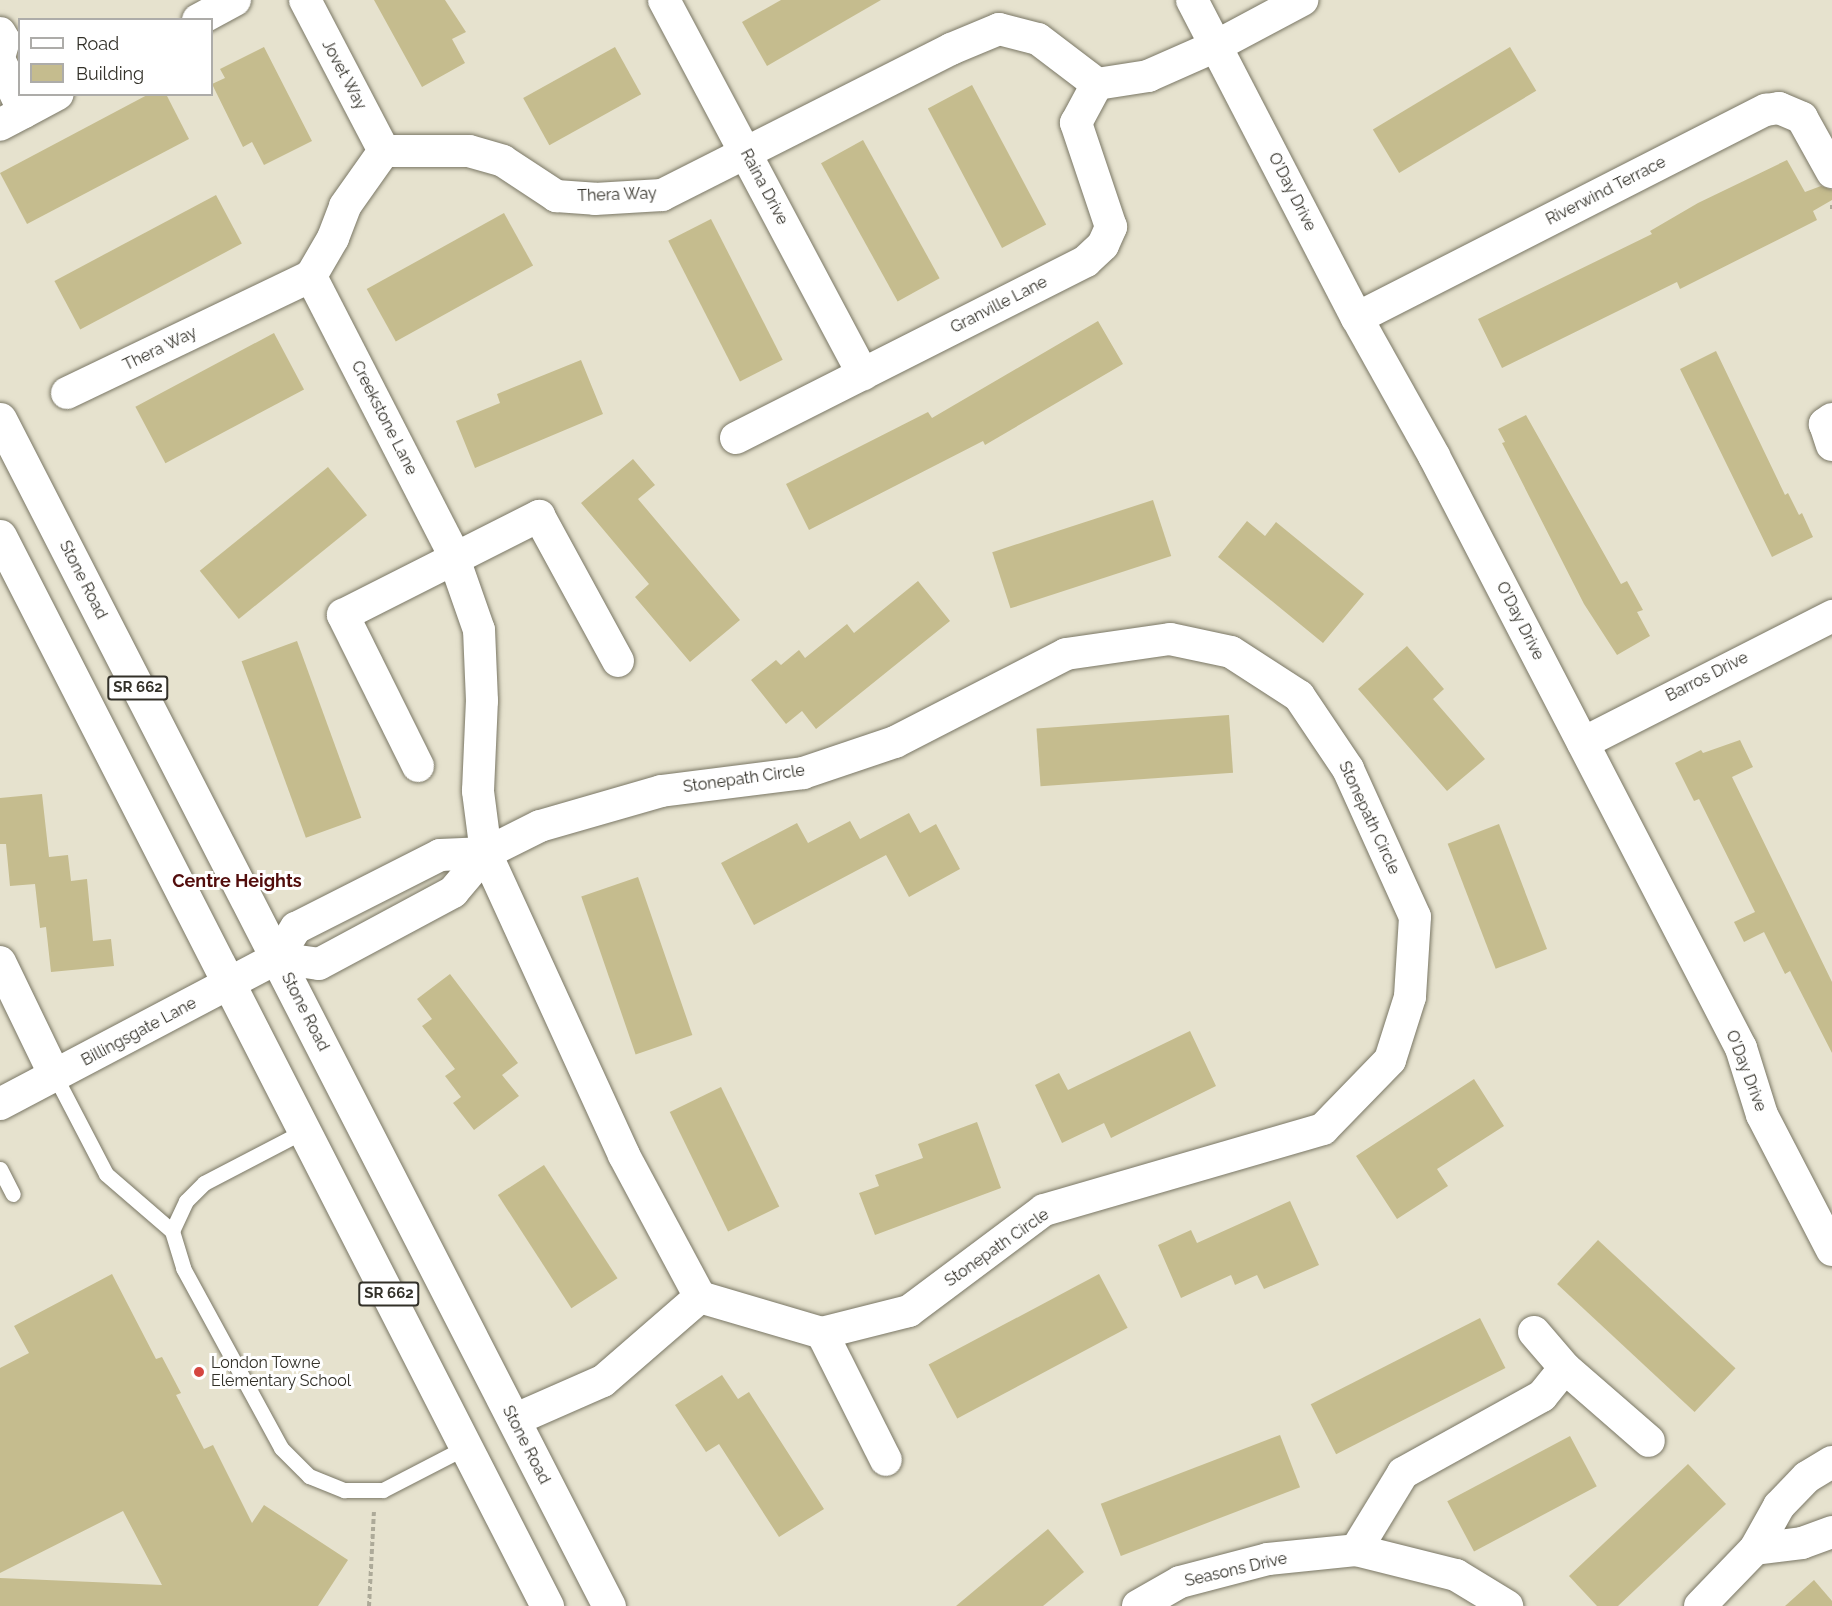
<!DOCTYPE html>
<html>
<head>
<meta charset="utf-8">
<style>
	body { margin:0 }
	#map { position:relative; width:1832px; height:1606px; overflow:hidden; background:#e6e2ce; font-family:Raleway,sans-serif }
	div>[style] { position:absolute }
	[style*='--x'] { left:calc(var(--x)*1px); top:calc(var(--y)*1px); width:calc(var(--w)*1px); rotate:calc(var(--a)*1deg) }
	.building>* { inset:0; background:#c5bc8e; transform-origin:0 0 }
	.path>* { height:4px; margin-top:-2px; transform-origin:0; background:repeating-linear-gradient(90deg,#adaa99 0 4.5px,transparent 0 7.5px) }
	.roads { filter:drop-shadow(0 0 2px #7a7765) drop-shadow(0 0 2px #7a7765) }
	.service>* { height:15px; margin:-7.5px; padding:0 7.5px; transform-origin:7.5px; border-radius:7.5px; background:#fff }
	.minor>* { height:32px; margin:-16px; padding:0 16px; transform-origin:16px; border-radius:16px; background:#fff }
	.primary>* { height:33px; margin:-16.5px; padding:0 16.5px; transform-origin:16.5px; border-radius:16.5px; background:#fff }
	.dots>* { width:16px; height:16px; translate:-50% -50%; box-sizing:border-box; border:3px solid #fff; border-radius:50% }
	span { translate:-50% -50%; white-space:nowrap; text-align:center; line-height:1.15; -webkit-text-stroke:6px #fff; paint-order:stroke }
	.shield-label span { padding:2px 4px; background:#fff; border:2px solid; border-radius:4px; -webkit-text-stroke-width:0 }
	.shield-label { font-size:15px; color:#323028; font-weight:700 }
	.street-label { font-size:16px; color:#323028 }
	.poi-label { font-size:16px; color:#323028 }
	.left { translate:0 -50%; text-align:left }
	.neighbourhood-label { font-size:18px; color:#520d0c; font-weight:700 }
	.legend { position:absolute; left:18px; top:18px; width:195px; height:78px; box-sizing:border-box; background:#fff; border:2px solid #adaca9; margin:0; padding:8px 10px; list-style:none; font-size:18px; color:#323028 }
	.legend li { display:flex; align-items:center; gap:12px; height:30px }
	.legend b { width:30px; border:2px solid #adaca9 }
</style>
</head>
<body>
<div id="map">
	<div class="building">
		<div style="clip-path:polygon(374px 0,445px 0,466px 32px,452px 39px,465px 63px,422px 87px)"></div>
		<div style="clip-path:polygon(781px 0,881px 0,767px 66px,742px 22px)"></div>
		<div style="clip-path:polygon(264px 47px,312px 141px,264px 165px,252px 142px,243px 147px,212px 84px,225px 78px,220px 69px)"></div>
		<div style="left:615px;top:47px;width:54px;height:105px;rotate:61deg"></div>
		<div style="left:1510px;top:47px;width:51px;height:160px;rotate:59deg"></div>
		<div style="left:972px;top:85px;width:158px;height:50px;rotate:62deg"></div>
		<div style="clip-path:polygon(149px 94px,166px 94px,189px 139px,27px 224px,0 173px)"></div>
		<div style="left:863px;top:140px;width:158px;height:48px;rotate:61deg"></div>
		<div style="clip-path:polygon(1787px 160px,1805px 192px,1821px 186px,1832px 190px,1832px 200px,1813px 211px,1817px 220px,1680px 289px,1677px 282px,1502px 368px,1478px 319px,1652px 234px,1650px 231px,1698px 203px)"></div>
		<div style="left:216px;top:195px;width:55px;height:183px;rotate:62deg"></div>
		<div style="left:504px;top:213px;width:60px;height:157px;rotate:61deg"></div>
		<div style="left:711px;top:219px;width:158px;height:48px;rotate:63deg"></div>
		<div style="clip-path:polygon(1098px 321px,1123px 364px,985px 445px,983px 441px,809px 530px,786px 484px,928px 412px,932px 418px)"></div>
		<div style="left:274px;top:333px;width:64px;height:157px;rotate:62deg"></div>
		<div style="clip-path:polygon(1716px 351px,1785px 495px,1788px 493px,1799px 515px,1802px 513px,1813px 537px,1772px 557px,1680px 369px)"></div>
		<div style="clip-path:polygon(581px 360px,603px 414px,475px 468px,456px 421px,500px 403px,497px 394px)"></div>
		<div style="clip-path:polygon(1526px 415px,1621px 584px,1627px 581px,1643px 610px,1637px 612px,1650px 636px,1617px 655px,1584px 604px,1502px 443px,1505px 442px,1498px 429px)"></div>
		<div style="clip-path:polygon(633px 459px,655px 485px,638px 499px,740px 620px,690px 662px,635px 597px,649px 584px,581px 503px)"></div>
		<div style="left:328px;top:467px;width:62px;height:165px;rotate:51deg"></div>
		<div style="left:1153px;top:500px;width:59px;height:169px;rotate:72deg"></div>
		<div style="clip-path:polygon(1247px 521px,1265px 536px,1276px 522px,1364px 594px,1323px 643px,1218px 557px)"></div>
		<div style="clip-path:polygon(918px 581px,950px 621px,816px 729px,802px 711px,786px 724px,751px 680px,776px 660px,781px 665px,799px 650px,805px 658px,847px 624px,854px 633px)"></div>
		<div style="left:297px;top:641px;width:188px;height:59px;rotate:70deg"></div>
		<div style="clip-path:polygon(1407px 646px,1444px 689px,1433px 699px,1485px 759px,1447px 791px,1358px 689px)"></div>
		<div style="left:1229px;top:715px;width:58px;height:193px;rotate:86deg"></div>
		<div style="clip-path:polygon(1740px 740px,1753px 767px,1732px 777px,1832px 982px,1832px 1053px,1790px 971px,1785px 974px,1764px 932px,1744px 942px,1734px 922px,1755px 912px,1699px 799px,1694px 801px,1675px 763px,1701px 750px,1703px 753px)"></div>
		<div style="clip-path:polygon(42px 794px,49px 857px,68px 855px,71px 881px,87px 879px,93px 941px,111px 939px,114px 966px,51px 972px,46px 927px,40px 928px,35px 884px,10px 886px,6px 844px,0 844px,0 798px)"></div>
		<div style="clip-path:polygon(909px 813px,920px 833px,936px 824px,960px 869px,909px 897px,886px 855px,754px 925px,721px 863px,797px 823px,808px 843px,850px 821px,860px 839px)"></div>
		<div style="left:1499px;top:824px;width:134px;height:55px;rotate:69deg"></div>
		<div style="left:638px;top:877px;width:167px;height:60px;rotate:71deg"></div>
		<div style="clip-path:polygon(450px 974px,518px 1063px,502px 1075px,519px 1096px,474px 1130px,453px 1103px,461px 1097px,445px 1076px,455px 1069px,422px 1026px,432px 1019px,417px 999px)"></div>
		<div style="clip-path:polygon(1190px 1031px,1216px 1086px,1111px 1138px,1104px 1123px,1062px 1143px,1035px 1085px,1059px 1073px,1068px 1090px)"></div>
		<div style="clip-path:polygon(1474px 1079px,1504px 1126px,1437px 1169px,1448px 1186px,1397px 1219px,1356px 1156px)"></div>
		<div style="left:721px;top:1087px;width:133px;height:57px;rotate:64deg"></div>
		<div style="clip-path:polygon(977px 1122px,1001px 1188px,875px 1235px,859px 1193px,879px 1186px,875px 1175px,923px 1158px,918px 1144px)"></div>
		<div style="left:544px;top:1165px;width:135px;height:55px;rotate:57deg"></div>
		<div style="clip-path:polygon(1290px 1201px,1319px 1265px,1264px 1289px,1257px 1275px,1235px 1285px,1231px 1275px,1181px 1298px,1158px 1245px,1191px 1230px,1197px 1243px)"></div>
		<div style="left:1598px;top:1240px;width:188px;height:60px;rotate:43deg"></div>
		<div style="clip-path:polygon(112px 1274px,156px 1359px,162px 1357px,181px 1393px,176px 1395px,204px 1449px,213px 1445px,252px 1523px,264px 1505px,348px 1560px,318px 1606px,0 1606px,0 1578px,162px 1585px,123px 1511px,0 1573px,0 1368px,29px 1353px,14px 1326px)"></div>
		<div style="left:1099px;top:1274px;width:61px;height:193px;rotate:62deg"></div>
		<div style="left:1480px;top:1318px;width:56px;height:190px;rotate:63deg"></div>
		<div style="clip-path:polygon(722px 1375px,738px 1399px,749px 1392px,824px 1509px,779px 1537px,719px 1444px,706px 1452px,675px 1405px)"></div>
		<div style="left:1280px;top:1435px;width:56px;height:192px;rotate:69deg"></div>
		<div style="left:1570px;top:1436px;width:57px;height:139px;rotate:62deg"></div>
		<div style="clip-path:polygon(1688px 1464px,1726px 1504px,1618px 1606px,1597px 1606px,1569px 1576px)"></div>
		<div style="clip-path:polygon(1048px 1529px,1084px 1572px,1043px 1606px,956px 1606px)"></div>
		<div style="clip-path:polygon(1814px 1580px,1832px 1601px,1832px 1606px,1785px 1606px)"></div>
	</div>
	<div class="path">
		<div style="--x:1832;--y:205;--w:7;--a:90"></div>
		<div style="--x:369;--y:1606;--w:95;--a:-87"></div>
	</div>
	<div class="roads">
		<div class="service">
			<div style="--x:55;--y:1076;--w:110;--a:62.5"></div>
			<div style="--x:106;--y:1174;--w:87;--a:40.8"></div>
			<div style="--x:172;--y:1231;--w:39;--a:73"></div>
			<div style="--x:183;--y:1268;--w:205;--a:61.4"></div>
			<div style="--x:281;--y:1448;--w:40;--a:45"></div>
			<div style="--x:309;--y:1476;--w:38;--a:22"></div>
			<div style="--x:344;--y:1490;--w:39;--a:0"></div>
			<div style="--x:383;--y:1490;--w:93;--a:-27.4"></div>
			<div style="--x:0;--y:1169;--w:28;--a:63"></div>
			<div style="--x:172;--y:1231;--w:33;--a:-65"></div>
			<div style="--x:186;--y:1201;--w:25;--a:-45"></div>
			<div style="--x:204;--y:1183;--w:115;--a:-27.5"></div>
		</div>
		<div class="minor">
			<div style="--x:305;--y:0;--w:170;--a:62.4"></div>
			<div style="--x:664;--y:0;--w:424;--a:62"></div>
			<div style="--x:1192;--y:0;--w:358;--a:62.6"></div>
			<div style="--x:1357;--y:318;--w:158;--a:60.8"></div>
			<div style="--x:1434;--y:456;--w:667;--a:62.59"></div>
			<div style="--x:1741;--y:1048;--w:70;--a:72.6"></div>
			<div style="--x:1762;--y:1115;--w:152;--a:62.6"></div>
			<div style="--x:198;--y:20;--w:42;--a:-28.4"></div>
			<div style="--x:0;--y:33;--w:8;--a:60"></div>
			<div style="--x:4;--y:40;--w:15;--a:106"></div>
			<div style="--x:0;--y:61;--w:56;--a:64.8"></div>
			<div style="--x:24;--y:112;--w:27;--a:152"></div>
			<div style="--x:24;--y:112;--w:38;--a:-28"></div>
			<div style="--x:384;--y:151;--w:85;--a:0"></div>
			<div style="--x:469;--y:151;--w:35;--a:16"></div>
			<div style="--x:503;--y:161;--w:64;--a:33.4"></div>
			<div style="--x:556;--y:196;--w:39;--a:4"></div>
			<div style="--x:595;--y:199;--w:67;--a:-3.4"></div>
			<div style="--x:662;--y:195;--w:324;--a:-26.8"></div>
			<div style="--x:951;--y:49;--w:52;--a:-22.6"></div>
			<div style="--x:999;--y:29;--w:40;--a:14.4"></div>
			<div style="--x:1038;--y:39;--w:74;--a:37.3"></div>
			<div style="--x:1097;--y:84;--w:52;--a:-8.9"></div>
			<div style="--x:1148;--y:76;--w:74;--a:-23.8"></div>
			<div style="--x:1216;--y:46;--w:98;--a:-28.1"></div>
			<div style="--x:1357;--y:318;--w:459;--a:-27"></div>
			<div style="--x:1766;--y:110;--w:13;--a:-9"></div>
			<div style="--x:1779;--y:108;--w:25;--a:23"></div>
			<div style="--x:1802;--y:118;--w:62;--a:60.9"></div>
			<div style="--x:67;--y:393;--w:271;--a:-25.6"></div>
			<div style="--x:311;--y:276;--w:44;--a:-59.9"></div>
			<div style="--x:333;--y:238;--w:34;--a:-69"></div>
			<div style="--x:345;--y:206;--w:67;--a:-54.7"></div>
			<div style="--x:1832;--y:419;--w:9;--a:144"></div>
			<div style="--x:1825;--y:424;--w:22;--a:72"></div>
			<div style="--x:736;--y:438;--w:392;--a:-26.8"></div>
			<div style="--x:1086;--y:261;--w:23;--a:-43"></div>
			<div style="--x:1103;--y:245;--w:20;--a:-66"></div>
			<div style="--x:1111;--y:227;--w:110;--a:-108.6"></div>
			<div style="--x:1076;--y:123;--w:44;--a:-61.7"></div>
			<div style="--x:1583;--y:743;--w:280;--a:-27"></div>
			<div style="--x:418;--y:766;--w:169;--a:-116.4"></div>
			<div style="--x:343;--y:615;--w:220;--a:-26.8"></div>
			<div style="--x:539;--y:516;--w:165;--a:61.4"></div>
			<div style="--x:277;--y:958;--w:42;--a:8.1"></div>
			<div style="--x:319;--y:964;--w:152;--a:-28.2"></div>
			<div style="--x:453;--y:892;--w:51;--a:-49.8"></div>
			<div style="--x:486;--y:853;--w:60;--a:-26.6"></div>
			<div style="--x:540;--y:826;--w:126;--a:-16.1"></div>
			<div style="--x:661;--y:791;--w:143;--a:-7.2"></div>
			<div style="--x:803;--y:773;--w:97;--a:-18.6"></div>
			<div style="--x:895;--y:742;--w:192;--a:-27.2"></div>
			<div style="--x:1066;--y:654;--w:105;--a:-8.2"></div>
			<div style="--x:1170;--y:639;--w:62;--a:12"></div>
			<div style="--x:1231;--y:652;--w:81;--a:32.9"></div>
			<div style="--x:1299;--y:696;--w:88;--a:56.1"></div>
			<div style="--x:1348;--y:769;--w:162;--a:65.6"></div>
			<div style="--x:1415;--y:917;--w:80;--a:93.6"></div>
			<div style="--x:1410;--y:997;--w:66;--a:107.6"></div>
			<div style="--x:1390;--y:1060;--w:96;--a:134.2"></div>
			<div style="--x:1323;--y:1129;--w:291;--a:163.8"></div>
			<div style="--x:1044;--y:1210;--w:169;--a:143.2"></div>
			<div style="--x:909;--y:1311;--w:90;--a:165.8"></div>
			<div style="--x:822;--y:1333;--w:127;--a:-163.6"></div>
			<div style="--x:700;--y:1297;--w:161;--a:-118.2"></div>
			<div style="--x:624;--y:1155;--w:332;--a:-114.6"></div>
			<div style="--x:486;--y:853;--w:63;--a:-97.4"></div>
			<div style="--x:478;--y:791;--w:90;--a:-87.5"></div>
			<div style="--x:482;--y:701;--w:71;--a:-92.4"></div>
			<div style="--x:479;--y:630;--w:88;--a:-109.3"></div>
			<div style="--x:450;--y:547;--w:305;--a:-117.2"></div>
			<div style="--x:0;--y:962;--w:127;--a:64.2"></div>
			<div style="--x:0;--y:1104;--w:313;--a:-27.8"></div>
			<div style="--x:277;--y:958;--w:36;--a:-58"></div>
			<div style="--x:296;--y:928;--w:161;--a:-26.9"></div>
			<div style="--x:440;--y:855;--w:46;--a:-2.5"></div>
			<div style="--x:1534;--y:1332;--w:48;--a:49.3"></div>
			<div style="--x:1565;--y:1368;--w:111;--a:41"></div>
			<div style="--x:822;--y:1333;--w:142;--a:63.3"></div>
			<div style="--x:514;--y:1420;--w:97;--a:-23.7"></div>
			<div style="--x:603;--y:1381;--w:128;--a:-40.9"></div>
			<div style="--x:1755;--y:1549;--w:47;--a:-7.3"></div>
			<div style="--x:1802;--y:1543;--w:32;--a:-20"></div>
			<div style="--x:1356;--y:1550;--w:90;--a:-58.6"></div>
			<div style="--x:1403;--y:1473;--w:159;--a:-29"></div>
			<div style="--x:1542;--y:1396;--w:36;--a:-51"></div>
			<div style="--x:1138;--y:1606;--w:48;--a:-29.7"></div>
			<div style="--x:1180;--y:1582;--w:91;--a:-14.6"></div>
			<div style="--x:1268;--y:1559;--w:88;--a:-5.8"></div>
			<div style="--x:1356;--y:1550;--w:103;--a:14"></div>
			<div style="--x:1456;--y:1575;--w:60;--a:31.3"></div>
			<div style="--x:1700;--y:1606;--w:79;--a:-46"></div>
			<div style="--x:1755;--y:1549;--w:49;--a:-60.8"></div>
			<div style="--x:1779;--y:1506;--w:40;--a:-46"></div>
			<div style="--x:1807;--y:1477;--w:29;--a:-31"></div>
		</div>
		<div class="primary">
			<div style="--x:0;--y:419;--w:1334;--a:62.84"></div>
			<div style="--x:0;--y:536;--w:1202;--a:62.92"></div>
		</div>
	</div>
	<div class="dots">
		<div style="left:199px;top:1372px;background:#d54640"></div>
	</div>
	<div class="shield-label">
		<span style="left:138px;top:688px">SR 662</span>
		<span style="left:389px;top:1294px">SR 662</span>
	</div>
	<div class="street-label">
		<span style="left:344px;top:75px;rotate:62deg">Jovet Way</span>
		<span style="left:764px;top:187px;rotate:62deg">Raina Drive</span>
		<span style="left:1606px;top:191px;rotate:-27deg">Riverwind Terrace</span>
		<span style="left:1292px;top:192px;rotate:63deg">O'Day Drive</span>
		<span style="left:617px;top:195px;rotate:-2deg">Thera Way</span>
		<span style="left:999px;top:305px;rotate:-27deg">Granville Lane</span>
		<span style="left:160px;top:349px;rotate:-26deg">Thera Way</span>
		<span style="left:384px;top:418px;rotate:63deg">Creekstone Lane</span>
		<span style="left:83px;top:580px;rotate:63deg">Stone Road</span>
		<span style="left:1520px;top:621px;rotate:63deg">O'Day Drive</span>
		<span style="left:1707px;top:677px;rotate:-27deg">Barros Drive</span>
		<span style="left:744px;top:779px;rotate:-8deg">Stonepath Circle</span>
		<span style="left:1369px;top:818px;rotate:65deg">Stonepath Circle</span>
		<span style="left:305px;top:1012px;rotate:63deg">Stone Road</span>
		<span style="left:139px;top:1032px;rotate:-28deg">Billingsgate Lane</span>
		<span style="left:1746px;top:1071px;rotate:69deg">O'Day Drive</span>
		<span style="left:997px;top:1248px;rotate:-35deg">Stonepath Circle</span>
		<span style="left:526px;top:1445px;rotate:63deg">Stone Road</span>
		<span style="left:1236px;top:1570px;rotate:-13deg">Seasons Drive</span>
	</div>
	<div class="poi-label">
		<span class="left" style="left:211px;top:1372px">London Towne<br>Elementary School</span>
	</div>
	<div class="neighbourhood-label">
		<span style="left:237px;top:881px">Centre Heights</span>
	</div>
	<ul class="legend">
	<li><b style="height:8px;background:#fff"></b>Road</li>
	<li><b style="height:16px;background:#c5bc8e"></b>Building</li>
	</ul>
</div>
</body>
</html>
